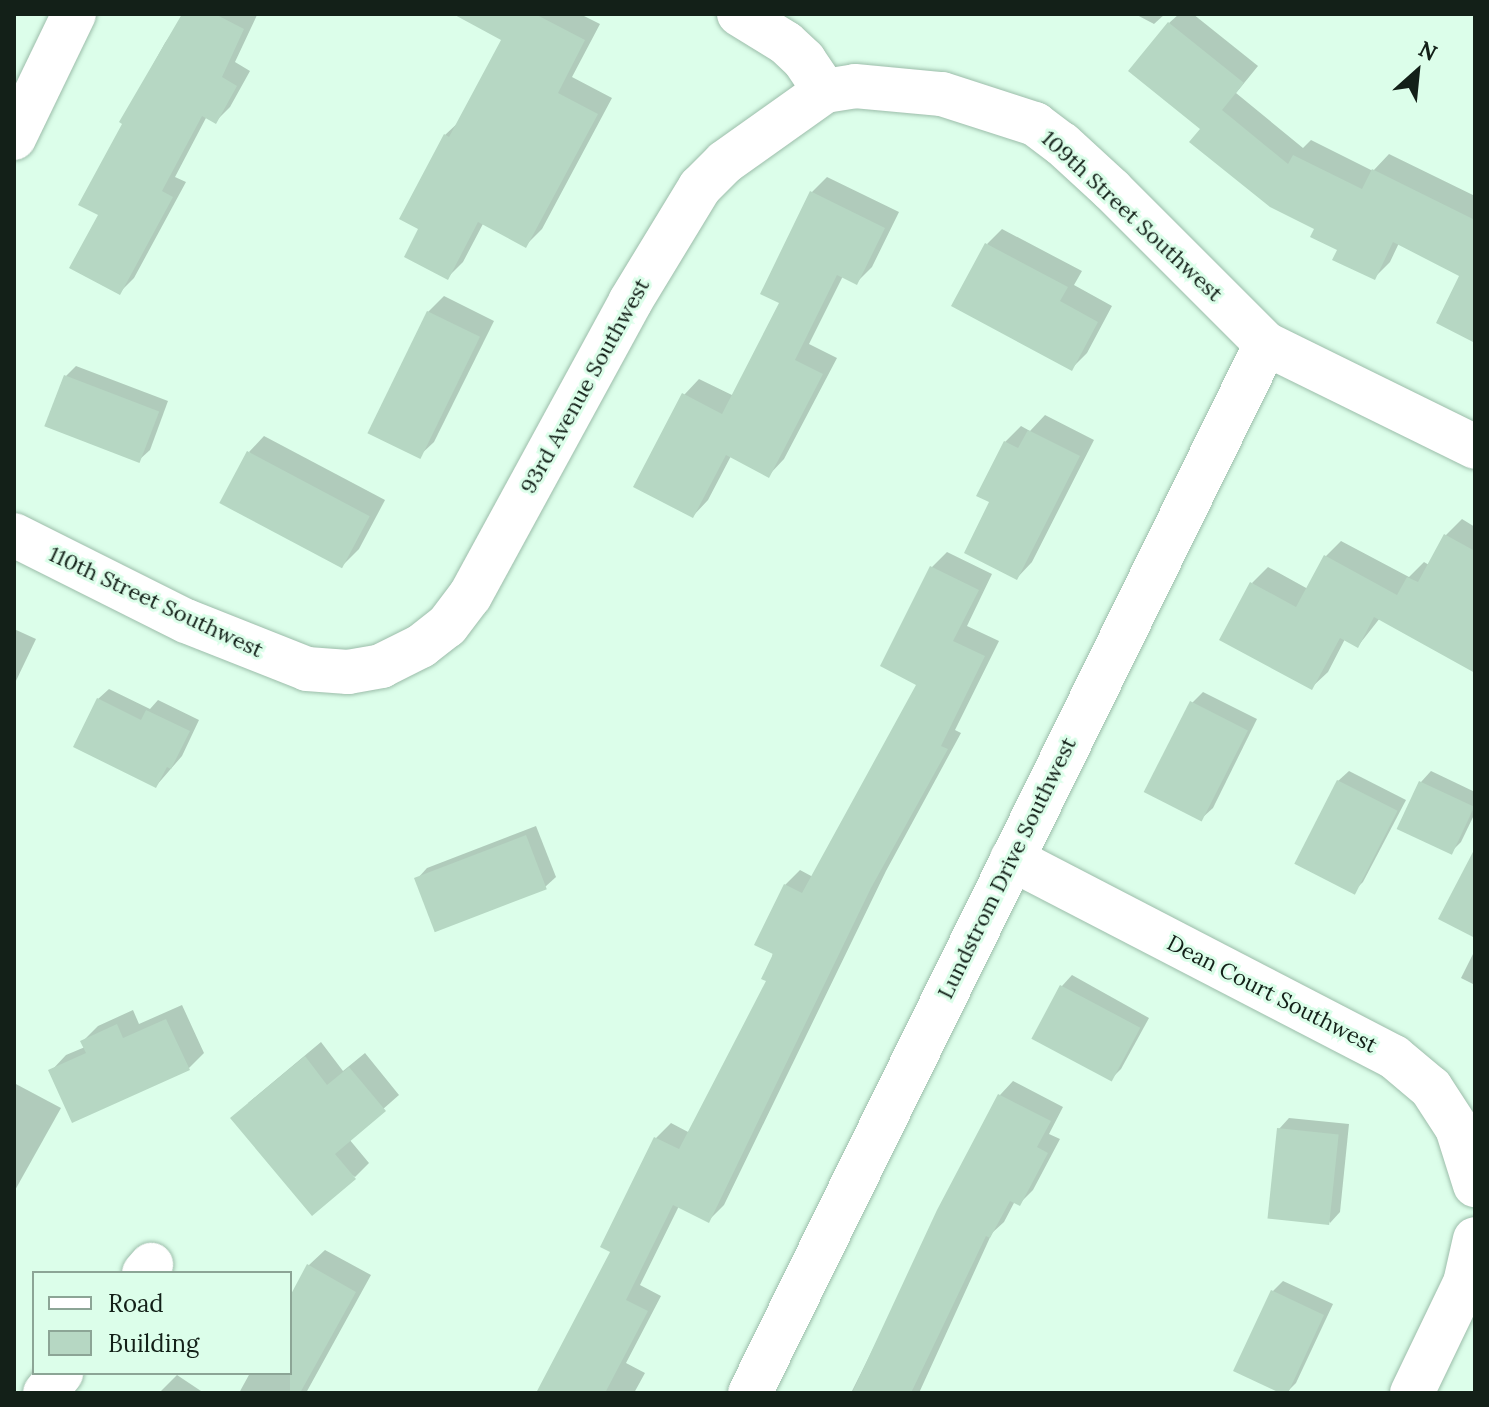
<!DOCTYPE html>
<html>
<head>
<meta charset="utf-8">
<style>
	body { margin:0 }
	#map { position:relative; width:1489px; height:1407px; overflow:hidden; background:#dcfeea; font-family:Lora,serif }
	div>[style] { position:absolute }
	[style*='--x'] { left:calc(var(--x)*1px); top:calc(var(--y)*1px); width:calc(var(--w)*1px); rotate:calc(var(--a)*1deg) }
	.shadow>* { inset:0; background:#0003 }
	.building>* { inset:0; background:#b6d7c3; transform-origin:0 0 }
	.roads { filter:drop-shadow(0 0 2px #9cbdaa) drop-shadow(0 0 2px #9cbdaa) }
	.minor>* { height:44px; margin:-22px; padding:0 22px; transform-origin:22px; border-radius:22px; background:#fff }
	span { translate:-50% -50%; white-space:nowrap; text-align:center; line-height:1.15; -webkit-text-stroke:6px #dcfeea; paint-order:stroke }
	.street-label { font-size:22px; color:#132018 }
	.frame { position:absolute; inset:0; border:16px solid #132018; pointer-events:none }
	.legend { position:absolute; left:32px; top:1271px; width:260px; height:104px; box-sizing:border-box; background:#dcfeea; border:2px solid #8ca596; margin:0; padding:10px 14px; list-style:none; font-size:24px; color:#132018 }
	.legend li { display:flex; align-items:center; gap:16px; height:40px }
	.legend b { width:40px; border:2px solid #8ca596 }
	.north { position:absolute; left:1377px; top:32px; width:80px; height:80px; -webkit-text-stroke:6px #dcfeea; paint-order:stroke; rotate:27deg; font-size:22px; font-weight:700; line-height:32px; text-align:center; color:#132018 }
	.north::after { content:''; display:block; margin:auto; width:28px; height:36px; background:#132018; clip-path:polygon(50% 0,100% 100%,50% 72%,0 100%) }
</style>
</head>
<body>
<div id="map">
	<div class="shadow">
		<div style="clip-path:polygon(185px 14px,257px 15px,235px 62px,250px 71px,230px 107px,216px 121px,207px 116px,175px 177px,186px 182px,134px 278px,119px 293px,101px 214px,125px 123px,122px 121px,165px 43px)"></div>
		<div style="clip-path:polygon(518px 14px,580px 14px,600px 24px,572px 77px,612px 98px,542px 229px,526px 245px,484px 222px,463px 262px,447px 278px,421px 228px,445px 135px,461px 120px)"></div>
		<div style="clip-path:polygon(1135px 14px,1165px 14px,1154px 24px)"></div>
		<div style="clip-path:polygon(1179px 14px,1193px 14px,1258px 66px,1236px 93px,1303px 148px,1311px 140px,1373px 171px,1389px 154px,1475px 196px,1475px 341px,1462px 275px,1399px 243px,1390px 262px,1375px 277px,1203px 128px,1169px 23px)"></div>
		<div style="clip-path:polygon(827px 177px,899px 212px,872px 267px,856px 283px,843px 276px,809px 344px,837px 358px,784px 459px,769px 475px,731px 456px,708px 500px,693px 516px,684px 395px,699px 379px,734px 396px,782px 303px,811px 193px)"></div>
		<div style="clip-path:polygon(1002px 229px,1082px 271px,1074px 285px,1112px 306px,1087px 353px,1072px 368px,987px 244px)"></div>
		<div style="clip-path:polygon(444px 296px,494px 321px,434px 442px,418px 457px,428px 312px)"></div>
		<div style="clip-path:polygon(76px 366px,168px 401px,150px 450px,139px 460px,66px 376px)"></div>
		<div style="clip-path:polygon(1045px 415px,1094px 440px,1032px 562px,1017px 578px,992px 502px,1005px 442px,1021px 426px,1030px 431px)"></div>
		<div style="clip-path:polygon(264px 436px,385px 500px,359px 549px,343px 565px,249px 452px)"></div>
		<div style="clip-path:polygon(1462px 519px,1475px 527px,1475px 670px,1380px 618px,1358px 646px,1345px 639px,1328px 672px,1312px 687px,1252px 583px,1268px 567px,1308px 589px,1326px 556px,1341px 541px,1409px 577px,1424px 562px,1429px 565px,1446px 535px)"></div>
		<div style="clip-path:polygon(947px 552px,992px 574px,967px 626px,999px 641px,955px 730px,961px 733px,886px 871px,724px 1205px,709px 1220px,679px 1206px,640px 1285px,661px 1296px,626px 1363px,645px 1373px,634px 1393px,540px 1393px,613px 1251px,656px 1138px,671px 1123px,690px 1133px,768px 980px,785px 885px,800px 870px,813px 877px,919px 684px,883px 666px,932px 567px)"></div>
		<div style="clip-path:polygon(14px 629px,36px 639px,14px 685px)"></div>
		<div style="clip-path:polygon(109px 689px,150px 709px,158px 700px,199px 720px,182px 756px,156px 786px,98px 699px)"></div>
		<div style="clip-path:polygon(1203px 692px,1257px 719px,1213px 808px,1202px 818px,1192px 703px)"></div>
		<div style="clip-path:polygon(1349px 771px,1406px 800px,1363px 882px,1353px 892px,1338px 781px)"></div>
		<div style="clip-path:polygon(1431px 771px,1475px 792px,1475px 813px,1461px 842px,1451px 852px,1399px 828px,1421px 782px)"></div>
		<div style="clip-path:polygon(536px 826px,556px 877px,545px 887px,417px 879px,427px 868px)"></div>
		<div style="clip-path:polygon(1475px 950px,1475px 985px,1461px 978px)"></div>
		<div style="clip-path:polygon(1072px 975px,1149px 1018px,1121px 1069px,1111px 1079px,1034px 1038px,1062px 986px)"></div>
		<div style="clip-path:polygon(182px 1005px,204px 1053px,188px 1069px,51px 1071px,66px 1055px,85px 1047px,82px 1042px,98px 1026px,133px 1010px,139px 1024px)"></div>
		<div style="clip-path:polygon(321px 1042px,343px 1071px,365px 1053px,399px 1095px,349px 1139px,369px 1163px,355px 1177px,248px 1103px)"></div>
		<div style="clip-path:polygon(1013px 1081px,1063px 1107px,1049px 1134px,1060px 1139px,1033px 1190px,1020px 1203px,1015px 1201px,1004px 1222px,992px 1233px,919px 1393px,851px 1393px,1000px 1095px)"></div>
		<div style="clip-path:polygon(14px 1083px,61px 1108px,14px 1192px)"></div>
		<div style="clip-path:polygon(1289px 1118px,1349px 1124px,1340px 1212px,1330px 1223px,1279px 1129px)"></div>
		<div style="clip-path:polygon(325px 1250px,371px 1275px,306px 1393px,239px 1393px,250px 1373px,290px 1373px,290px 1300px,309px 1265px)"></div>
		<div style="clip-path:polygon(1283px 1281px,1333px 1304px,1296px 1383px,1286px 1393px,1273px 1291px)"></div>
		<div style="clip-path:polygon(177px 1375px,204px 1393px,159px 1393px)"></div>
	</div>
	<div class="building">
		<div style="clip-path:polygon(182px 14px,215px 14px,244px 29px,222px 77px,237px 86px,216px 124px,202px 116px,162px 191px,173px 197px,120px 295px,69px 268px,98px 215px,78px 205px,122px 124px,119px 122px)"></div>
		<div style="clip-path:polygon(453px 14px,535px 14px,585px 40px,558px 93px,598px 114px,526px 248px,478px 222px,448px 280px,404px 257px,418px 229px,399px 219px,444px 134px,449px 137px,501px 40px)"></div>
		<div style="clip-path:polygon(1168px 22px,1244px 83px,1222px 110px,1288px 164px,1293px 155px,1362px 189px,1372px 169px,1475px 220px,1475px 343px,1436px 323px,1459px 276px,1393px 242px,1375px 280px,1332px 260px,1337px 250px,1310px 237px,1314px 229px,1270px 207px,1189px 142px,1200px 129px,1128px 71px)"></div>
		<div style="clip-path:polygon(810px 191px,885px 228px,857px 285px,837px 275px,795px 360px,823px 374px,769px 478px,726px 455px,693px 518px,633px 487px,682px 393px,722px 414px,779px 303px,760px 294px)"></div>
		<div style="clip-path:polygon(985px 243px,1068px 287px,1060px 301px,1098px 322px,1072px 371px,951px 306px)"></div>
		<div style="left:427px;top:311px;width:59px;height:136px;rotate:26deg"></div>
		<div style="left:64px;top:375px;width:102px;height:55px;rotate:21deg"></div>
		<div style="clip-path:polygon(1028px 430px,1080px 456px,1017px 580px,964px 553px,989px 502px,976px 496px,1004px 441px,1018px 448px)"></div>
		<div style="left:247px;top:451px;width:139px;height:59px;rotate:28deg"></div>
		<div style="clip-path:polygon(1444px 534px,1475px 551px,1475px 673px,1374px 617px,1358px 648px,1340px 638px,1312px 690px,1219px 640px,1250px 582px,1296px 607px,1324px 555px,1397px 595px,1407px 577px,1418px 582px)"></div>
		<div style="clip-path:polygon(930px 566px,979px 590px,953px 641px,985px 656px,941px 746px,948px 749px,871px 888px,709px 1223px,673px 1205px,626px 1300px,648px 1311px,605px 1393px,536px 1393px,610px 1252px,600px 1247px,654px 1137px,679px 1149px,766px 981px,761px 979px,773px 954px,754px 945px,784px 884px,802px 893px,916px 685px,880px 666px)"></div>
		<div style="clip-path:polygon(97px 698px,141px 720px,146px 710px,190px 731px,171px 769px,167px 767px,156px 788px,73px 747px)"></div>
		<div style="left:1190px;top:701px;width:65px;height:102px;rotate:27deg"></div>
		<div style="left:1337px;top:780px;width:68px;height:94px;rotate:27deg"></div>
		<div style="left:1419px;top:781px;width:61px;height:53px;rotate:25deg"></div>
		<div style="left:526px;top:835px;width:58px;height:120px;rotate:69deg"></div>
		<div style="clip-path:polygon(1475px 848px,1475px 938px,1438px 919px)"></div>
		<div style="left:1060px;top:985px;width:91px;height:61px;rotate:28deg"></div>
		<div style="clip-path:polygon(166px 1019px,190px 1070px,72px 1123px,48px 1070px,86px 1053px,80px 1041px,117px 1024px,123px 1038px)"></div>
		<div style="clip-path:polygon(305px 1056px,327px 1085px,349px 1067px,386px 1111px,335px 1154px,356px 1179px,312px 1216px,230px 1118px)"></div>
		<div style="clip-path:polygon(998px 1094px,1051px 1121px,1037px 1147px,1048px 1153px,1020px 1206px,1010px 1201px,990px 1238px,986px 1236px,911px 1393px,852px 1393px,937px 1210px)"></div>
		<div style="left:1277px;top:1128px;width:62px;height:91px;rotate:6deg"></div>
		<div style="clip-path:polygon(307px 1264px,356px 1292px,300px 1393px,290px 1393px,290px 1296px)"></div>
		<div style="clip-path:polygon(1271px 1290px,1324px 1315px,1288px 1393px,1280px 1393px,1233px 1371px)"></div>
	</div>
	<div class="roads">
		<div class="minor">
			<div style="--x:739;--y:14;--w:55;--a:31.7"></div>
			<div style="--x:786;--y:43;--w:25;--a:43"></div>
			<div style="--x:804;--y:60;--w:37;--a:56"></div>
			<div style="--x:825;--y:91;--w:30;--a:-9"></div>
			<div style="--x:855;--y:86;--w:87;--a:5.3"></div>
			<div style="--x:942;--y:94;--w:98;--a:17.9"></div>
			<div style="--x:1035;--y:124;--w:34;--a:37"></div>
			<div style="--x:1062;--y:144;--w:68;--a:42.6"></div>
			<div style="--x:1112;--y:190;--w:218;--a:45"></div>
			<div style="--x:1266;--y:344;--w:233;--a:26.2"></div>
			<div style="--x:14;--y:138;--w:138;--a:-64.2"></div>
			<div style="--x:14;--y:535;--w:192;--a:26.6"></div>
			<div style="--x:186;--y:621;--w:130;--a:21.6"></div>
			<div style="--x:307;--y:669;--w:41;--a:4.2"></div>
			<div style="--x:348;--y:672;--w:34;--a:-10"></div>
			<div style="--x:381;--y:666;--w:45;--a:-26.6"></div>
			<div style="--x:421;--y:646;--w:33;--a:-38"></div>
			<div style="--x:447;--y:626;--w:38;--a:-53"></div>
			<div style="--x:470;--y:596;--w:335;--a:-61.4"></div>
			<div style="--x:630;--y:302;--w:135;--a:-58.7"></div>
			<div style="--x:700;--y:187;--w:35;--a:-45"></div>
			<div style="--x:725;--y:162;--w:123;--a:-35.4"></div>
			<div style="--x:1012;--y:859;--w:430;--a:27.4"></div>
			<div style="--x:1394;--y:1057;--w:48;--a:40"></div>
			<div style="--x:1431;--y:1088;--w:48;--a:57"></div>
			<div style="--x:1457;--y:1128;--w:60;--a:72.5"></div>
			<div style="--x:144;--y:1273;--w:11;--a:-49"></div>
			<div style="--x:45;--y:1393;--w:26;--a:-51"></div>
			<div style="--x:750;--y:1393;--w:1169;--a:-63.81"></div>
			<div style="--x:1412;--y:1393;--w:122;--a:-64.3"></div>
			<div style="--x:1465;--y:1283;--w:45;--a:-77.2"></div>
		</div>
	</div>
	<div class="street-label">
		<span style="left:1132px;top:216px;rotate:43deg">109th Street Southwest</span>
		<span style="left:585px;top:386px;rotate:-61deg">93rd Avenue Southwest</span>
		<span style="left:156px;top:602px;rotate:25deg">110th Street Southwest</span>
		<span style="left:1007px;top:868px;rotate:-64deg">Lundstrom Drive Southwest</span>
		<span style="left:1272px;top:994px;rotate:27deg">Dean Court Southwest</span>
	</div>
	<div class="frame"></div>
	<ul class="legend">
	<li><b style="height:10px;background:#fff"></b>Road</li>
	<li><b style="height:22px;background:#b6d7c3"></b>Building</li>
	</ul>
	<div class="north">N</div>
</div>
</body>
</html>
